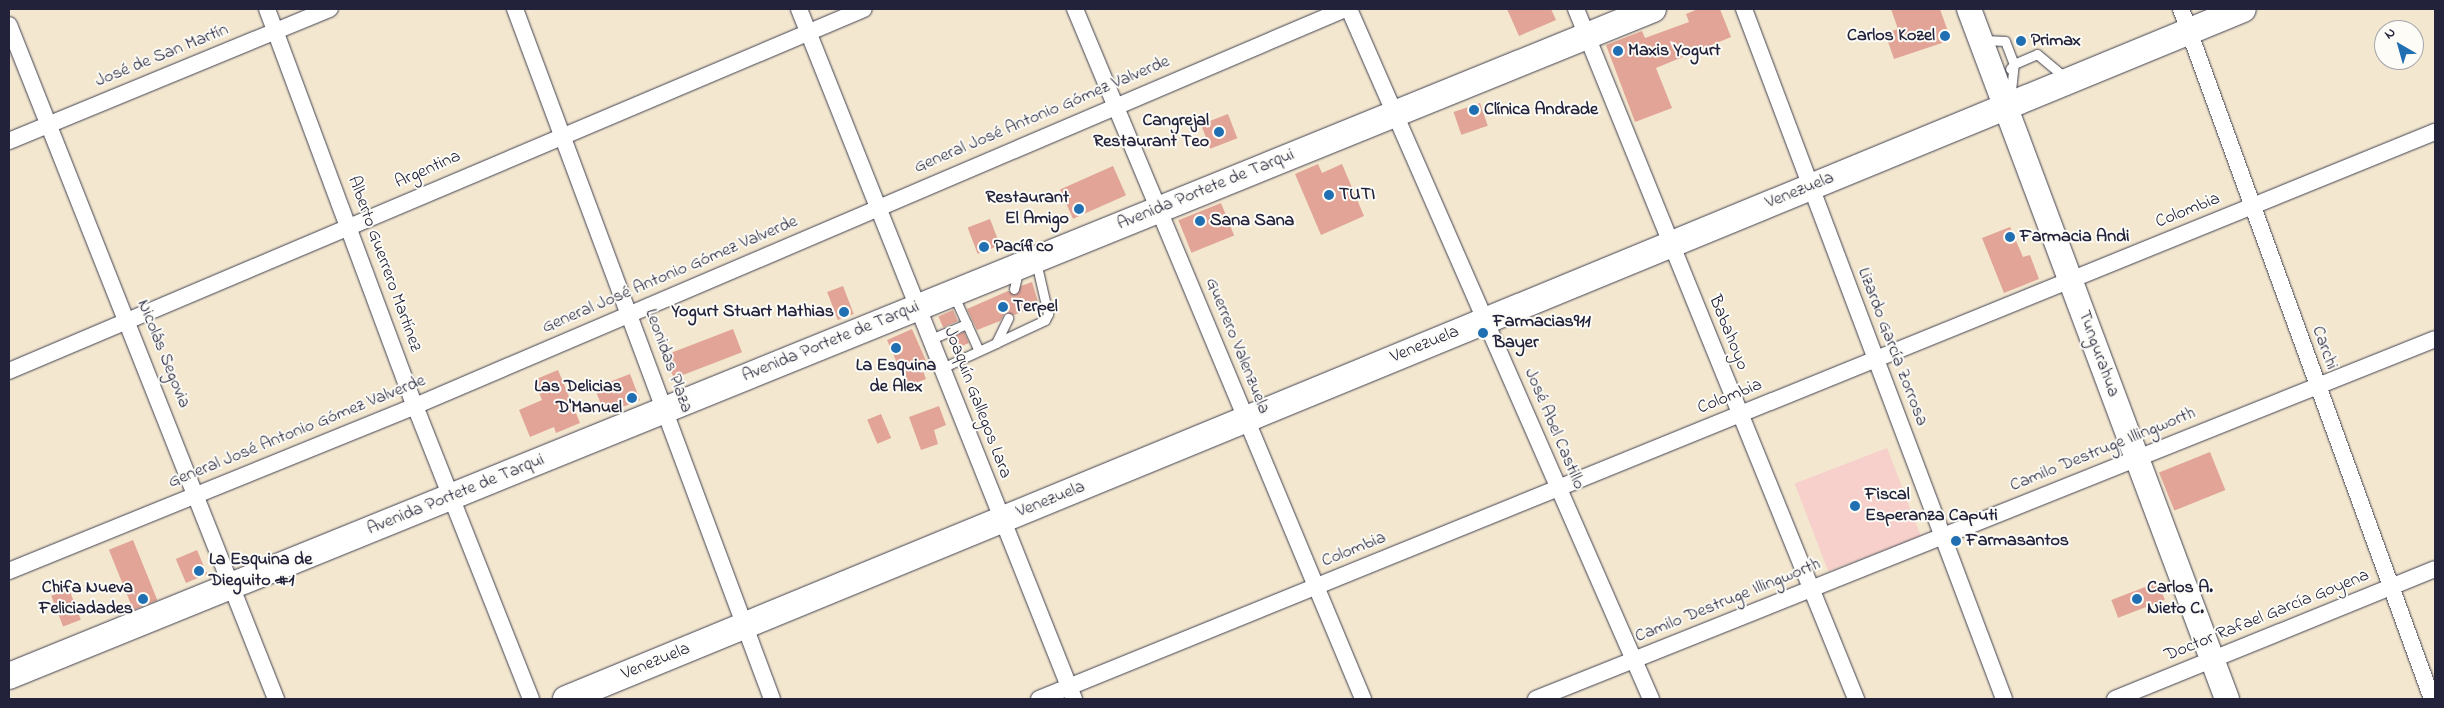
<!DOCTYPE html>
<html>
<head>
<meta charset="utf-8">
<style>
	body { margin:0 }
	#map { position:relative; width:2444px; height:708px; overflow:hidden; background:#f3e7cf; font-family:"Indie Flower",sans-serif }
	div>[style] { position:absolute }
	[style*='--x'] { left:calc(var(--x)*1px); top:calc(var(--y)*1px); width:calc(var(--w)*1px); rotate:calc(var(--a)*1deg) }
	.built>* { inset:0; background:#f7d0cb; transform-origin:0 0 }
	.building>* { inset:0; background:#e1a496; transform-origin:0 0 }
	.roads { filter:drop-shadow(0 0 1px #414051) drop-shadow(0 0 1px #414051) }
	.service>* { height:9px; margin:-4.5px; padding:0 4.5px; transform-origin:4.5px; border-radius:4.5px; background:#fff }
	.minor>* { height:16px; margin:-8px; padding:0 8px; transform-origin:8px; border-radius:8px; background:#fff }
	.secondary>* { height:24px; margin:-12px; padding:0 12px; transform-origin:12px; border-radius:12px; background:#fff }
	.primary>* { height:26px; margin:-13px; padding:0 13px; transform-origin:13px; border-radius:13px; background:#fff }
	.dots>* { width:14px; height:14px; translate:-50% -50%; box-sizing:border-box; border:2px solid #fdfcf7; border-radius:50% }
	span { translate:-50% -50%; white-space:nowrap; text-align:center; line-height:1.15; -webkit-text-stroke:4px #fdfcf7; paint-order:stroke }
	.poi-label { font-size:18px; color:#22223b; font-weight:700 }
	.right { translate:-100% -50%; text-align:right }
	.left { translate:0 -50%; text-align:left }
	.street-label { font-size:18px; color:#22223b }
	.frame { position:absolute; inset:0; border:10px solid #22223b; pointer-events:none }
	.north { position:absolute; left:2374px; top:20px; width:50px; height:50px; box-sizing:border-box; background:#fdfcf7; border:1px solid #a5a5ac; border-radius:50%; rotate:322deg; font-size:14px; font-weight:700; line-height:20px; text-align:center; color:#22223b }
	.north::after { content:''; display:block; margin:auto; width:18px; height:22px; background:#1f6fb2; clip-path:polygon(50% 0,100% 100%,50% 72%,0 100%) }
</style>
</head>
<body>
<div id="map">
	<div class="built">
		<div style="left:1887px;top:448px;width:94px;height:99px;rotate:69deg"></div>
	</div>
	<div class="building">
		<div style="clip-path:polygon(1507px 9px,1551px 9px,1556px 20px,1519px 36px)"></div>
		<div style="clip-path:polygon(1698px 9px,1720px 9px,1731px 37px,1656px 68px,1672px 108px,1635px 122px,1606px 45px,1642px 31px,1645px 38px,1689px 22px,1686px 14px)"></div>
		<div style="clip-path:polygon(1891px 9px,1940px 9px,1951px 40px,1894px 59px,1885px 33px,1898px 29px)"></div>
		<div style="left:1480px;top:103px;width:24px;height:28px;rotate:71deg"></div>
		<div style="left:1228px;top:114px;width:26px;height:29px;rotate:69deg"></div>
		<div style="clip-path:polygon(1318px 164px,1322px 173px,1342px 164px,1364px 216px,1321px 235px,1295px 174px)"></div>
		<div style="left:1113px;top:166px;width:32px;height:58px;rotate:66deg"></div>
		<div style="left:1221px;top:203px;width:35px;height:46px;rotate:68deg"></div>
		<div style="left:990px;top:219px;width:28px;height:24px;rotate:69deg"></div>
		<div style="clip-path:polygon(2010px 227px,2023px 257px,2030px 255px,2039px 279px,2004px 293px,1982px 238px)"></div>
		<div style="clip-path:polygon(1032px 282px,1039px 305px,1014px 315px,1005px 313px,1000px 321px,977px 330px,967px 309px,1008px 291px,1016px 295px,1021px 286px)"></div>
		<div style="left:843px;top:286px;width:30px;height:17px;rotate:69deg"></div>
		<div style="left:953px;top:310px;width:12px;height:16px;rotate:66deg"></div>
		<div style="left:733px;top:329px;width:25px;height:73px;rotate:69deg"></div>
		<div style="clip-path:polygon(912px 329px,927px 363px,921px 365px,926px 379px,907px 386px,887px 340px)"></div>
		<div style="left:964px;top:332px;width:12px;height:18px;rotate:66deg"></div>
		<div style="clip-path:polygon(558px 370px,580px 423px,556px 433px,554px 427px,530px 437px,519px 410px,542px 400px,534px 380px)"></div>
		<div style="left:630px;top:374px;width:28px;height:38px;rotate:69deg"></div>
		<div style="clip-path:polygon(939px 406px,946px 425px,934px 430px,938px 444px,921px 450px,909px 417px)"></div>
		<div style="left:881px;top:414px;width:26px;height:15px;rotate:67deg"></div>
		<div style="left:2210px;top:452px;width:41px;height:55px;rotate:68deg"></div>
		<div style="left:133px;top:540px;width:65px;height:26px;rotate:68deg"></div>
		<div style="left:197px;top:550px;width:26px;height:23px;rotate:67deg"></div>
		<div style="left:2158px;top:582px;width:19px;height:50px;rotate:69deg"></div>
		<div style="left:69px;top:589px;width:33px;height:19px;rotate:69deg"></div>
	</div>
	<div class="roads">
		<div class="service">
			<div style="--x:1984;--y:40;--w:21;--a:3"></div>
			<div style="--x:2005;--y:41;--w:25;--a:69"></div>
			<div style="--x:2014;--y:64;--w:6;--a:129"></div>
			<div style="--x:2010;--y:100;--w:36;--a:-84"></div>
			<div style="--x:2014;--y:64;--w:25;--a:-23"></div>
			<div style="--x:2037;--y:54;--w:39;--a:40"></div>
			<div style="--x:1014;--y:289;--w:18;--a:-77"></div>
			<div style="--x:954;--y:296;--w:60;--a:65.6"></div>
			<div style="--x:931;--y:339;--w:39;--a:-23"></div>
			<div style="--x:996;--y:343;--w:54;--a:-25.1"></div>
			<div style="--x:1045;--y:320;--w:7;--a:-63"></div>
			<div style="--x:1048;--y:314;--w:53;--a:-103"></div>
			<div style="--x:942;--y:368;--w:60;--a:-24.8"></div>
			<div style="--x:996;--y:343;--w:28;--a:-64"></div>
		</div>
		<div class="minor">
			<div style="--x:267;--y:9;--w:424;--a:69.6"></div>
			<div style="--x:415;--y:406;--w:315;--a:68.4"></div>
			<div style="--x:515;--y:9;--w:736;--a:69.57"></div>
			<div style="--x:799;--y:9;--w:743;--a:68.27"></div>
			<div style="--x:1075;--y:9;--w:748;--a:67.34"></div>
			<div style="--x:1349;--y:9;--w:753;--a:66.36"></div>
			<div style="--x:1576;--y:9;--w:745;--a:67.91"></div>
			<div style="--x:1744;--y:9;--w:737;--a:69.35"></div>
			<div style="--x:2181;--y:9;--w:734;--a:70.01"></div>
			<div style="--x:9;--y:25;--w:725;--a:68.39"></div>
			<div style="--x:9;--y:141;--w:347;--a:-22.4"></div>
			<div style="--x:9;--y:371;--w:928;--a:-22.95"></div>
			<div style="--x:9;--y:571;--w:438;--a:-22.1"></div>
			<div style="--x:415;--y:406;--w:1011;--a:-23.12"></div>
			<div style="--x:1039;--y:699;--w:1507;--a:-22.11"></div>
			<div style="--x:1536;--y:699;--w:968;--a:-21.82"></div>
			<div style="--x:2115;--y:699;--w:345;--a:-22.1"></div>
		</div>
		<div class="secondary">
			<div style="--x:1969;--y:9;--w:737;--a:69.5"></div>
		</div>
		<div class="primary">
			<div style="--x:9;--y:676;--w:1774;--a:-22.08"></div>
			<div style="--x:566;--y:699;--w:1813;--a:-22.36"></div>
		</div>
	</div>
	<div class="dots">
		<div style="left:1945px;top:36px;background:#1f6fb2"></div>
		<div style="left:2021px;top:41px;background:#1f6fb2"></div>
		<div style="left:1618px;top:51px;background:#1f6fb2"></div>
		<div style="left:1474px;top:110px;background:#1f6fb2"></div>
		<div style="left:1219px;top:132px;background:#1f6fb2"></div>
		<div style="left:1329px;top:195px;background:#1f6fb2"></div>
		<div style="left:1079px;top:209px;background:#1f6fb2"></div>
		<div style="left:1200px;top:221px;background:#1f6fb2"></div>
		<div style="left:2010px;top:237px;background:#1f6fb2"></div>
		<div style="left:984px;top:247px;background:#1f6fb2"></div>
		<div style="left:1003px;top:307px;background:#1f6fb2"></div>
		<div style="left:844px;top:312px;background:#1f6fb2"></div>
		<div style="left:1483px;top:333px;background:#1f6fb2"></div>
		<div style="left:896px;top:348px;background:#1f6fb2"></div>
		<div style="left:632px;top:398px;background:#1f6fb2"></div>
		<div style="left:1855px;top:506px;background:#1f6fb2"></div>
		<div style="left:1956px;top:541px;background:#1f6fb2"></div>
		<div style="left:199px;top:571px;background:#1f6fb2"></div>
		<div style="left:143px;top:599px;background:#1f6fb2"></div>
		<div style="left:2137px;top:599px;background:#1f6fb2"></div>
	</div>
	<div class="poi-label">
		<span class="right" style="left:1935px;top:36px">Carlos Kozel</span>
		<span class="left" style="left:2031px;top:41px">Primax</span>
		<span class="left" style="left:1628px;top:51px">Maxis Yogurt</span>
		<span class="left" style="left:1484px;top:110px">Clínica Andrade</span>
		<span class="right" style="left:1209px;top:132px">Cangrejal<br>Restaurant Teo</span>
		<span class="left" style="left:1339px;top:195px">TUTI</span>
		<span class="right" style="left:1069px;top:209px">Restaurant<br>El Amigo</span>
		<span class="left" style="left:1210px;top:221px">Sana Sana</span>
		<span class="left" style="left:2020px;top:237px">Farmacia Andi</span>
		<span class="left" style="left:994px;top:247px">Pacífico</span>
		<span class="left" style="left:1013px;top:307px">Terpel</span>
		<span class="right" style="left:834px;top:312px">Yogurt Stuart Mathias</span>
		<span class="left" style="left:1493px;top:333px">Farmacias911<br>Bayer</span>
		<span style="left:896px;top:377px">La Esquina<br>de Alex</span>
		<span class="right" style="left:622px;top:398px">Las Delicias<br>D'Manuel</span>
		<span class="left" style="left:1865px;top:506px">Fiscal<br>Esperanza Caputi</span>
		<span class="left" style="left:1966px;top:541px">Farmasantos</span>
		<span class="left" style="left:209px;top:571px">La Esquina de<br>Dieguito #1</span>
		<span class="right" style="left:133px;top:599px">Chifa Nueva<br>Feliciadades</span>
		<span class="left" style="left:2147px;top:599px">Carlos A.<br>Nieto C.</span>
	</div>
	<div class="street-label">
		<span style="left:162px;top:56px;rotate:-22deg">José de San Martín</span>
		<span style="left:1042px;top:115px;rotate:-23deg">General José Antonio Gómez Valverde</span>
		<span style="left:428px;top:170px;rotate:-24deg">Argentina</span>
		<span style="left:1206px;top:190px;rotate:-22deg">Avenida Portete de Tarqui</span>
		<span style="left:1800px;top:191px;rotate:-22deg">Venezuela</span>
		<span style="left:2188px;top:211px;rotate:-22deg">Colombia</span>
		<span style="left:384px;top:264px;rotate:70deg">Alberto Guerrero Martínez</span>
		<span style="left:670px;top:275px;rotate:-23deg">General José Antonio Gómez Valverde</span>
		<span style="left:1728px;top:333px;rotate:68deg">Babahoyo</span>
		<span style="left:831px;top:342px;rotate:-22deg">Avenida Portete de Tarqui</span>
		<span style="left:1425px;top:345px;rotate:-22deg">Venezuela</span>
		<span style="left:1237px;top:346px;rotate:68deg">Guerrero Valenzuela</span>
		<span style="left:1892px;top:347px;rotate:69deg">Lizardo García Zorrosa</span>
		<span style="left:2324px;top:348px;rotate:70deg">Carchi</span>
		<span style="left:163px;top:354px;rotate:68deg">Nicolás Segovia</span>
		<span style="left:2098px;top:354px;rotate:70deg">Tungurahua</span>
		<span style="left:668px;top:361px;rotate:70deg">Leonidas Plaza</span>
		<span style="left:1730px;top:397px;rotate:-22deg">Colombia</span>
		<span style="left:977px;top:403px;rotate:69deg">Joaquín Gallegos Lara</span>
		<span style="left:1554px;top:429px;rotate:67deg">José Abel Castillo</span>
		<span style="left:297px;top:432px;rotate:-22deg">General José Antonio Gómez Valverde</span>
		<span style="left:2103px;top:450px;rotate:-22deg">Camilo Destruge Illingworth</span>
		<span style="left:456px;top:495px;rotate:-22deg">Avenida Portete de Tarqui</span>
		<span style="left:1051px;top:500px;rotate:-22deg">Venezuela</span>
		<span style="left:1354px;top:550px;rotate:-22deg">Colombia</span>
		<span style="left:1728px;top:601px;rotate:-22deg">Camilo Destruge Illingworth</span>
		<span style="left:2267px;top:616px;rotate:-22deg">Doctor Rafael García Goyena</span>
		<span style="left:656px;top:662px;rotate:-22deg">Venezuela</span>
	</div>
	<div class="frame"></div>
	<div class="north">N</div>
</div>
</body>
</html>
